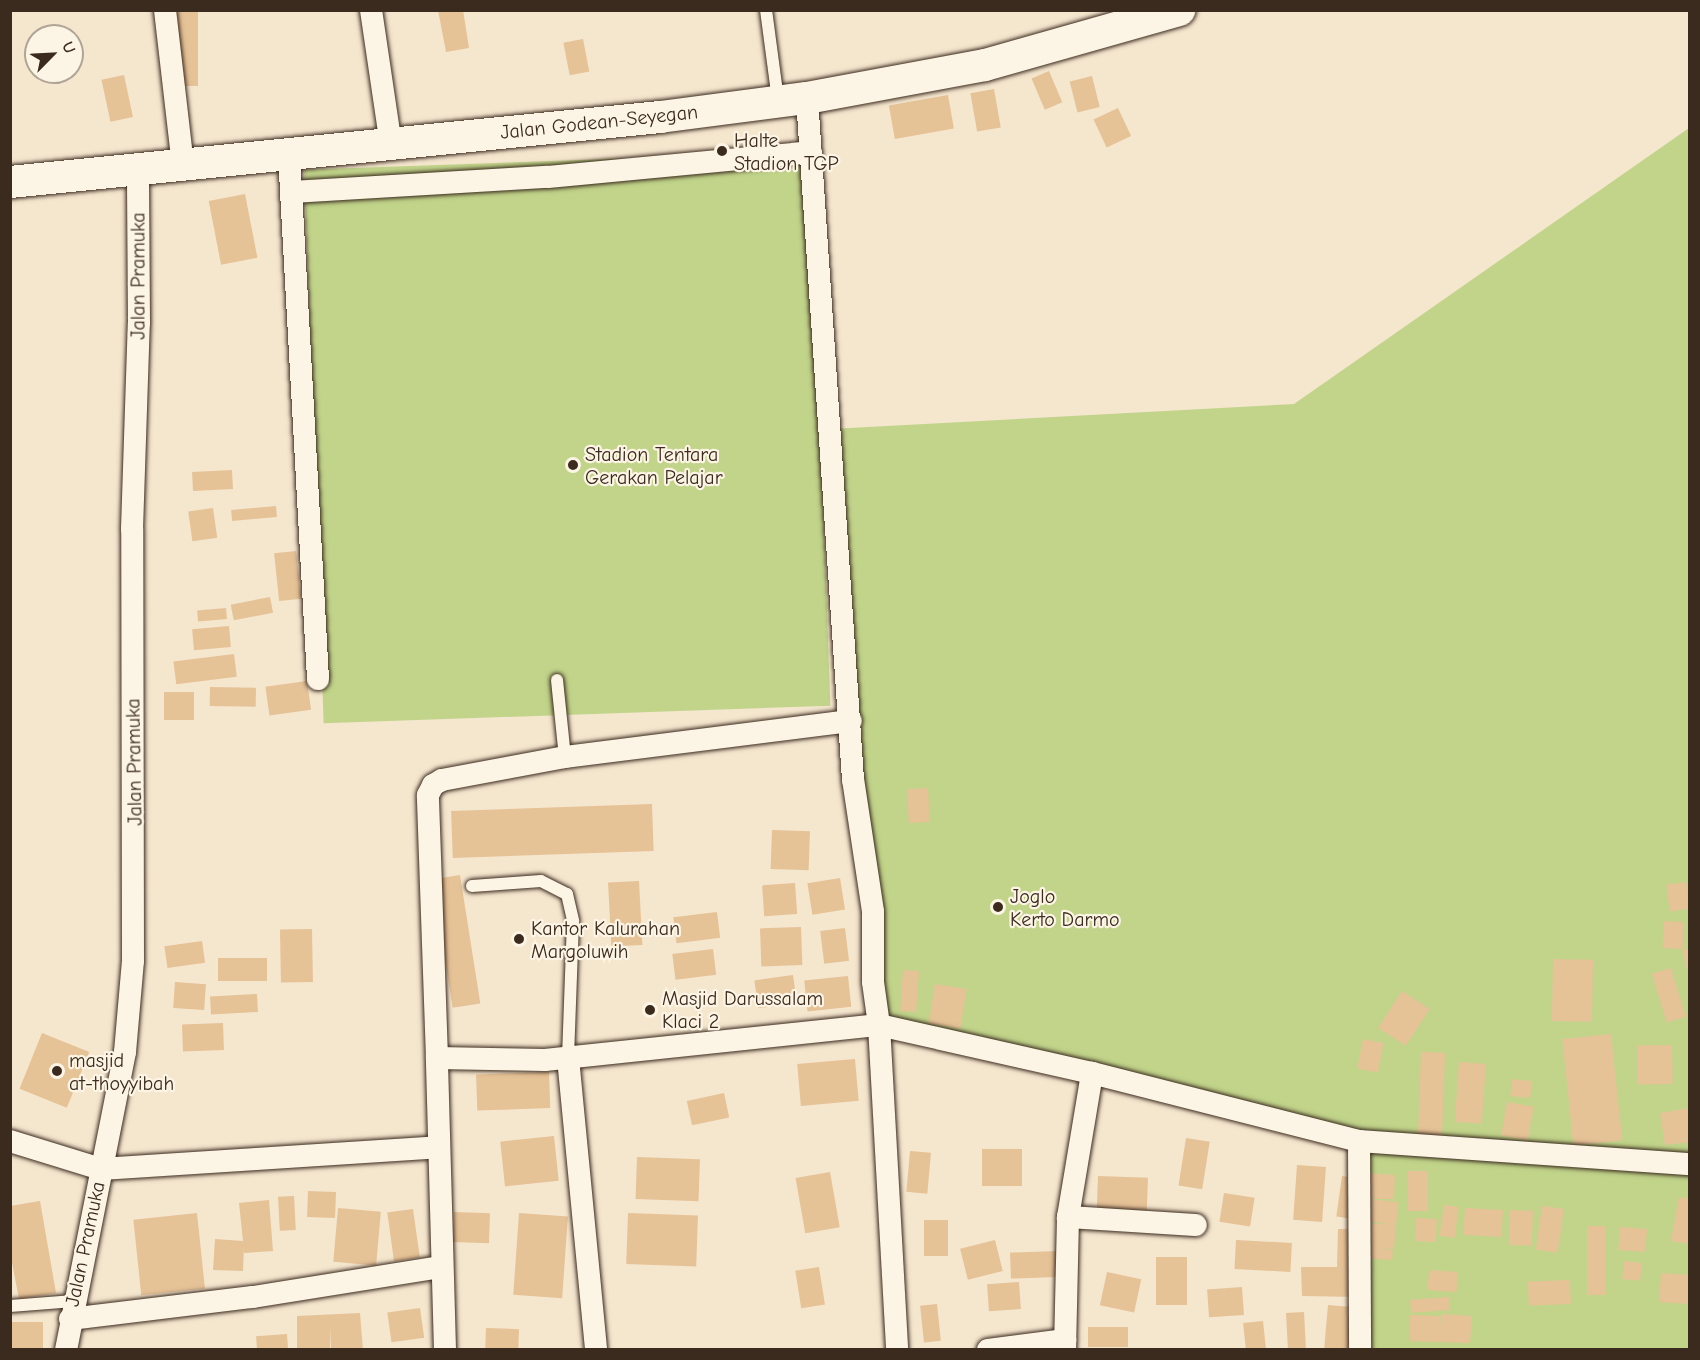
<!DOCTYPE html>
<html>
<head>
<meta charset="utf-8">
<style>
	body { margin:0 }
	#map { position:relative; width:1700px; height:1360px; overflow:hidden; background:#f5e6ce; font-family:"Comic Neue",sans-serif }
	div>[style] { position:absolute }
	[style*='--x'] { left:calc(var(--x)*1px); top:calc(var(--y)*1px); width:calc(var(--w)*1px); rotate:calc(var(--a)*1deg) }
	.green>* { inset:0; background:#c1d48a; transform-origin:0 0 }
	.building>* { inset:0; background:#e6c297; transform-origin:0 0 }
	.roads { filter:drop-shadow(0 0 2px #3b2a1e) drop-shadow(0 0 2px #3b2a1e) }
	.lane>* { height:12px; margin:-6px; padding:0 6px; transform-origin:6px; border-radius:6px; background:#fcf5e5 }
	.street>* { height:22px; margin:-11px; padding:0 11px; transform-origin:11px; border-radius:11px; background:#fcf5e5 }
	.secondary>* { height:32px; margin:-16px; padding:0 16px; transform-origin:16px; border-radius:16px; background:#fcf5e5 }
	.dots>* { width:16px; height:16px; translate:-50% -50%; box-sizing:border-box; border:3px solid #fcf5e5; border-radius:50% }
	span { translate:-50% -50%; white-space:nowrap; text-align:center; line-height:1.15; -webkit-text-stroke:4.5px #fcf5e5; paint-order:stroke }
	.street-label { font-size:20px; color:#3b2a1e }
	.poi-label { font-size:20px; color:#3b2a1e }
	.left { translate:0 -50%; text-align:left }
	.frame { position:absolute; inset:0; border:12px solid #3b2a1e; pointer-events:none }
	.north { position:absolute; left:24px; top:24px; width:60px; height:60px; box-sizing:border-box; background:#fcf5e5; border:2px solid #afa495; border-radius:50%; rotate:66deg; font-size:16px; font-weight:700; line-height:24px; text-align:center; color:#3b2a1e }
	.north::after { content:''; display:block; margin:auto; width:21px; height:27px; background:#3b2a1e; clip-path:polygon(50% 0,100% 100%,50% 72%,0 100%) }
</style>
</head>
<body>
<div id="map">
	<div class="green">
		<div style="clip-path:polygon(1689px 128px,1689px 1349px,1360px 1349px,1359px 1141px,879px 1025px,831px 429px,1294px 404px)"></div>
		<div style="left:811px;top:152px;width:554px;height:507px;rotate:88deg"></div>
	</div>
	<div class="building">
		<div style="left:176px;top:10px;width:22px;height:76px"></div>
		<div style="clip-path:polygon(438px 10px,463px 10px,469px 48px,446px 52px)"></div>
		<div style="left:583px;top:39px;width:33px;height:20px;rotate:79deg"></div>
		<div style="left:1049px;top:71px;width:34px;height:19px;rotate:67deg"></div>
		<div style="left:124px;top:75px;width:43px;height:23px;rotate:78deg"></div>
		<div style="left:1092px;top:76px;width:32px;height:23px;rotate:76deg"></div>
		<div style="left:994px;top:89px;width:39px;height:24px;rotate:80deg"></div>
		<div style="left:948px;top:95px;width:34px;height:60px;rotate:80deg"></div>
		<div style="left:1118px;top:108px;width:31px;height:27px;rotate:65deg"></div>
		<div style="left:245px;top:194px;width:65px;height:37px;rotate:79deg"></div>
		<div style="left:232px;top:470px;width:19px;height:40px;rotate:87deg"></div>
		<div style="left:276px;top:506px;width:11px;height:45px;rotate:85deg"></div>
		<div style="left:213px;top:508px;width:30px;height:25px;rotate:82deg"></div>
		<div style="left:296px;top:551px;width:48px;height:22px;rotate:84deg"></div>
		<div style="left:270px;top:597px;width:16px;height:40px;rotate:79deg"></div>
		<div style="left:226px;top:608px;width:11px;height:29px;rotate:85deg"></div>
		<div style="left:229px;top:626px;width:21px;height:37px;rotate:85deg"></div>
		<div style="left:234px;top:654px;width:23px;height:61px;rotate:83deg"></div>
		<div style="left:307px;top:681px;width:29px;height:42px;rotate:82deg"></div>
		<div style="left:210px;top:687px;width:46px;height:19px;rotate:1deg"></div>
		<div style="left:164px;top:692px;width:30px;height:28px"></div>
		<div style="left:928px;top:788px;width:34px;height:21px;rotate:87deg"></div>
		<div style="left:652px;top:804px;width:47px;height:201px;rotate:88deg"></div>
		<div style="left:772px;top:830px;width:38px;height:39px;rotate:2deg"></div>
		<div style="left:460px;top:875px;width:130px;height:28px;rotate:81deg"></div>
		<div style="left:840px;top:878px;width:32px;height:33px;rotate:81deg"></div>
		<div style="left:639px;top:881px;width:64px;height:31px;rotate:87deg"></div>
		<div style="left:1686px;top:882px;width:27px;height:20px;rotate:82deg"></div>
		<div style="left:795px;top:883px;width:31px;height:33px;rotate:86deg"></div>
		<div style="left:717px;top:912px;width:26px;height:44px;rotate:83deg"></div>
		<div style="left:1664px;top:921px;width:20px;height:27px;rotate:3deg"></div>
		<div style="left:801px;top:927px;width:38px;height:41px;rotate:88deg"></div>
		<div style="left:845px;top:928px;width:33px;height:25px;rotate:83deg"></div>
		<div style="left:312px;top:929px;width:53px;height:32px;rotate:89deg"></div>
		<div style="left:202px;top:941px;width:22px;height:38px;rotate:82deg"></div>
		<div style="clip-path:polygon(1690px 948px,1690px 978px,1689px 978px,1682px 950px)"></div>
		<div style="left:713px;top:949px;width:26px;height:41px;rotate:83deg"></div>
		<div style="left:267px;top:958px;width:23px;height:49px;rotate:90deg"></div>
		<div style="left:1553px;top:959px;width:40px;height:62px;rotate:1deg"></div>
		<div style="left:1671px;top:968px;width:51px;height:20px;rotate:73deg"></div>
		<div style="left:903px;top:970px;width:16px;height:41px;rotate:4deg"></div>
		<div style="left:793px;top:975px;width:28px;height:39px;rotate:82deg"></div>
		<div style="left:848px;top:976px;width:31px;height:44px;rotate:84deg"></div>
		<div style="left:175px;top:982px;width:31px;height:26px;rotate:4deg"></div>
		<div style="left:935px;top:984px;width:32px;height:40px;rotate:9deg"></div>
		<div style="left:1402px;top:991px;width:33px;height:44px;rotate:33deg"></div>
		<div style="left:257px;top:994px;width:18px;height:47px;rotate:87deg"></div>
		<div style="left:223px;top:1023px;width:27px;height:41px;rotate:88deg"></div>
		<div style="left:42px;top:1033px;width:51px;height:60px;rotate:22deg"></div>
		<div style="left:1611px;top:1034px;width:107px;height:49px;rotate:84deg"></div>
		<div style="left:1363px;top:1039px;width:21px;height:30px;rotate:11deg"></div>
		<div style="left:1672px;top:1045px;width:39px;height:35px;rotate:89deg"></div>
		<div style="left:1421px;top:1052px;width:24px;height:87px;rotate:2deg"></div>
		<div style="left:855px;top:1059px;width:42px;height:58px;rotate:85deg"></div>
		<div style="left:1459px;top:1062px;width:27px;height:60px;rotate:4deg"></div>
		<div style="left:549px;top:1072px;width:36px;height:73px;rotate:88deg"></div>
		<div style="left:1512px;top:1079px;width:20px;height:17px;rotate:6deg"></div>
		<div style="left:724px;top:1093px;width:25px;height:38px;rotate:78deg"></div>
		<div style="left:1507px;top:1102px;width:27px;height:34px;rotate:10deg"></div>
		<div style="clip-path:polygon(1690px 1108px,1690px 1142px,1665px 1145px,1660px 1113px)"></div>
		<div style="left:554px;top:1136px;width:45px;height:54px;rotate:84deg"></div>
		<div style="left:1186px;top:1138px;width:24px;height:48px;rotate:9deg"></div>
		<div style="left:1022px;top:1149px;width:37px;height:40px;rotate:90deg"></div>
		<div style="left:910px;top:1151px;width:21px;height:41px;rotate:5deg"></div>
		<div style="left:637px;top:1157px;width:63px;height:42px;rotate:2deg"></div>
		<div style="left:1297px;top:1165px;width:29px;height:55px;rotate:4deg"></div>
		<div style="left:1408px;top:1171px;width:20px;height:40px"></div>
		<div style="left:830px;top:1172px;width:56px;height:35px;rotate:80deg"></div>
		<div style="clip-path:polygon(1365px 1173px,1395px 1175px,1394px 1199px,1368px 1199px,1398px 1202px,1394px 1249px,1379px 1248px,1393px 1250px,1392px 1260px,1361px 1258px,1363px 1223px,1389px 1224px,1361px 1220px)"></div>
		<div style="left:1098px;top:1176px;width:50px;height:41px;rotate:2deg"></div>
		<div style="left:1342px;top:1176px;width:15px;height:41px;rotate:8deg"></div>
		<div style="left:308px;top:1191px;width:28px;height:26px;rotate:2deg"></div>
		<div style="left:1224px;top:1193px;width:31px;height:29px;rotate:9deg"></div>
		<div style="left:294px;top:1196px;width:34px;height:16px;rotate:87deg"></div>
		<div style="clip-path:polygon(1679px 1197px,1690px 1199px,1690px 1244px,1671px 1241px)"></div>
		<div style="clip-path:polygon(269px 1200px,273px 1251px,244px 1253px,244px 1246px,243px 1271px,213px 1270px,215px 1239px,243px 1241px,239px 1203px)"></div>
		<div style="clip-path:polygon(40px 1201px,56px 1293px,19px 1299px,10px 1252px,10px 1206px)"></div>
		<div style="left:1444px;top:1205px;width:15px;height:31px;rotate:8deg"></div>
		<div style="left:1542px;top:1206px;width:22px;height:44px;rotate:8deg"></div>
		<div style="left:338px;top:1208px;width:43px;height:54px;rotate:5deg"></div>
		<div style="left:1465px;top:1208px;width:38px;height:27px;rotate:3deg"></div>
		<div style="left:413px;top:1209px;width:49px;height:26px;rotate:82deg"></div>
		<div style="left:1510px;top:1210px;width:23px;height:35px;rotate:2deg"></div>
		<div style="left:454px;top:1212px;width:36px;height:30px;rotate:2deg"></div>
		<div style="left:197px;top:1213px;width:76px;height:64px;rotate:84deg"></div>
		<div style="left:519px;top:1213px;width:49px;height:82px;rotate:4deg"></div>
		<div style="left:628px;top:1213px;width:70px;height:51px;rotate:2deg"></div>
		<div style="left:1416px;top:1218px;width:21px;height:23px;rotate:3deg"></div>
		<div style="left:924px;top:1220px;width:24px;height:36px"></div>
		<div style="left:1587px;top:1226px;width:18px;height:69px"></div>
		<div style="left:1620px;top:1227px;width:27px;height:23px;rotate:4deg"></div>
		<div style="clip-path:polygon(1338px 1229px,1359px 1229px,1359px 1297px,1302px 1296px,1301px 1267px,1337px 1267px)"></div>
		<div style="left:995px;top:1240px;width:32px;height:36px;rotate:76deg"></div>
		<div style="left:1236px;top:1240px;width:56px;height:29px;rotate:3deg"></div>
		<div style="left:1057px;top:1251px;width:26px;height:47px;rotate:88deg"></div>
		<div style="left:1156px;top:1257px;width:31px;height:48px"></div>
		<div style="left:1624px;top:1261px;width:18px;height:18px;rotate:6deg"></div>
		<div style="left:819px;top:1267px;width:38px;height:24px;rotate:81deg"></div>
		<div style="left:1429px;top:1270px;width:29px;height:20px;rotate:4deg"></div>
		<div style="left:1107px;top:1272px;width:35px;height:34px;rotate:12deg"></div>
		<div style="left:1661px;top:1273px;width:29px;height:29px;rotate:4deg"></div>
		<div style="left:1570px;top:1280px;width:24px;height:42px;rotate:88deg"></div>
		<div style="left:1019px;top:1282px;width:27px;height:32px;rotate:86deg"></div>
		<div style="left:1242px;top:1287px;width:28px;height:35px;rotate:86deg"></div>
		<div style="left:1449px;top:1297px;width:13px;height:39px;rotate:86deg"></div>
		<div style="left:937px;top:1304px;width:37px;height:17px;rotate:84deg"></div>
		<div style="left:1328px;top:1305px;width:24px;height:45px;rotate:5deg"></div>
		<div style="left:420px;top:1308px;width:30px;height:33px;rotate:82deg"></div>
		<div style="left:1304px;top:1312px;width:38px;height:18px;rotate:87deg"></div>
		<div style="clip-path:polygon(360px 1313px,363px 1350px,331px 1350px,330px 1326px,330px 1350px,297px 1350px,297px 1316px)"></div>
		<div style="clip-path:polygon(1441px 1314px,1472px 1316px,1470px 1343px,1410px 1341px,1410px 1315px,1440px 1316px,1440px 1328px)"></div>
		<div style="left:1263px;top:1321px;width:29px;height:20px;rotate:84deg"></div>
		<div style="left:10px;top:1322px;width:33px;height:28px"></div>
		<div style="left:1088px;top:1327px;width:40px;height:20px"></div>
		<div style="left:486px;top:1328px;width:33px;height:22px;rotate:2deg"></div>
		<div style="left:287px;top:1334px;width:15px;height:31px;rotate:86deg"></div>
	</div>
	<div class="roads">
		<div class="lane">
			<div style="--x:766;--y:10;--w:91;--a:82.4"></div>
			<div style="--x:557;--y:680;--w:77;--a:84.1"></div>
			<div style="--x:472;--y:886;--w:69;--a:-4.1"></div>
			<div style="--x:541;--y:881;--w:29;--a:27"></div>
			<div style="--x:567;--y:894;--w:28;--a:77"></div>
			<div style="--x:573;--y:921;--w:137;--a:92.1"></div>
			<div style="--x:10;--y:1306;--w:64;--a:-4.5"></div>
		</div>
		<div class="street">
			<div style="--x:165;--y:10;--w:156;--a:83.4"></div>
			<div style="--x:371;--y:10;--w:136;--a:81.6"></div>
			<div style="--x:807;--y:98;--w:683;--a:86.14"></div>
			<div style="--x:853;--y:779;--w:134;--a:81.4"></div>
			<div style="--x:873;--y:912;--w:70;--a:90"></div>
			<div style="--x:873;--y:982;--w:43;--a:82.1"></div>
			<div style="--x:879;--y:1025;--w:325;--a:86.8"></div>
			<div style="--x:289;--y:155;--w:525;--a:86.83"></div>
			<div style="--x:292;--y:192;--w:256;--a:-3.4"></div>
			<div style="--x:548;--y:177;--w:264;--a:-5.4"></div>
			<div style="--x:437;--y:1058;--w:263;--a:-92"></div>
			<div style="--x:428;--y:795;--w:11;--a:-63"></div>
			<div style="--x:433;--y:785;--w:10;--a:-29"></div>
			<div style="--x:442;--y:780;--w:125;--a:-10.6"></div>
			<div style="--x:565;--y:757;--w:288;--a:-7.2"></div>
			<div style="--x:568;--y:1058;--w:293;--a:84.5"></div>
			<div style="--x:10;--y:1141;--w:95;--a:17.1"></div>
			<div style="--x:101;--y:1169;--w:338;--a:-3.7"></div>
			<div style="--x:1359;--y:1141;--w:209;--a:89.7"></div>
			<div style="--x:1068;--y:1217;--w:128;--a:3.6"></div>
			<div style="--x:70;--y:1319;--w:184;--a:-6.9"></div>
			<div style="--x:253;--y:1297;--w:189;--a:-9.1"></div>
			<div style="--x:66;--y:1350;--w:304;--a:-78.8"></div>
			<div style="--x:125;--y:1052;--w:91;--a:-85"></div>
			<div style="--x:133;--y:961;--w:432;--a:-90.1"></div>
			<div style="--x:132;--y:529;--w:206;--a:-88.1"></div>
			<div style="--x:139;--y:323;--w:154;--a:-90.4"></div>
			<div style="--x:445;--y:1350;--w:292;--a:-91.6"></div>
			<div style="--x:437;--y:1058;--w:108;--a:1.1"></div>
			<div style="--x:545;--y:1060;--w:336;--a:-6"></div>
			<div style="--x:879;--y:1025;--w:218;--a:12.7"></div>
			<div style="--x:1092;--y:1073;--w:276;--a:14.3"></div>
			<div style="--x:1359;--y:1141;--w:332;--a:4"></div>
			<div style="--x:988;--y:1350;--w:78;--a:-7.4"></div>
			<div style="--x:1065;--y:1350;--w:133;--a:-88.7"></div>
			<div style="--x:1068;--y:1217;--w:146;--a:-80.5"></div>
		</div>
		<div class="secondary">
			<div style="--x:10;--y:182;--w:653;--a:-5.71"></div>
			<div style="--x:660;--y:117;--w:148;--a:-7.4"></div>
			<div style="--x:807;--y:98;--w:181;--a:-10.5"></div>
			<div style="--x:985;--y:65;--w:202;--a:-15.8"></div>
		</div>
	</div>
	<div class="dots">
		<div style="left:722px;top:151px;background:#3b2a1e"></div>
		<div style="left:573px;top:465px;background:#3b2a1e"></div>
		<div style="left:998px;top:907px;background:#3b2a1e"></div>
		<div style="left:519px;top:939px;background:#3b2a1e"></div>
		<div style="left:650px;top:1010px;background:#3b2a1e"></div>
		<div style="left:57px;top:1071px;background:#3b2a1e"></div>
	</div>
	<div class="street-label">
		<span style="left:599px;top:122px;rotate:-6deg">Jalan Godean-Seyegan</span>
		<span style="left:138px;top:276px;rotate:-90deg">Jalan Pramuka</span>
		<span style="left:134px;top:762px;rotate:-91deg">Jalan Pramuka</span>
		<span style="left:85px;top:1244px;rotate:-78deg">Jalan Pramuka</span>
	</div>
	<div class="poi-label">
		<span class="left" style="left:734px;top:152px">Halte<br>Stadion TGP</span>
		<span class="left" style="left:585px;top:466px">Stadion Tentara<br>Gerakan Pelajar</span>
		<span class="left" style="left:1010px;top:908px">Joglo<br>Kerto Darmo</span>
		<span class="left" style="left:531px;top:940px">Kantor Kalurahan<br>Margoluwih</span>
		<span class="left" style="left:662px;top:1010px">Masjid Darussalam<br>Klaci 2</span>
		<span class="left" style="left:69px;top:1072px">masjid<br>at-thoyyibah</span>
	</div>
	<div class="frame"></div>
	<div class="north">U</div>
</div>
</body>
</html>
